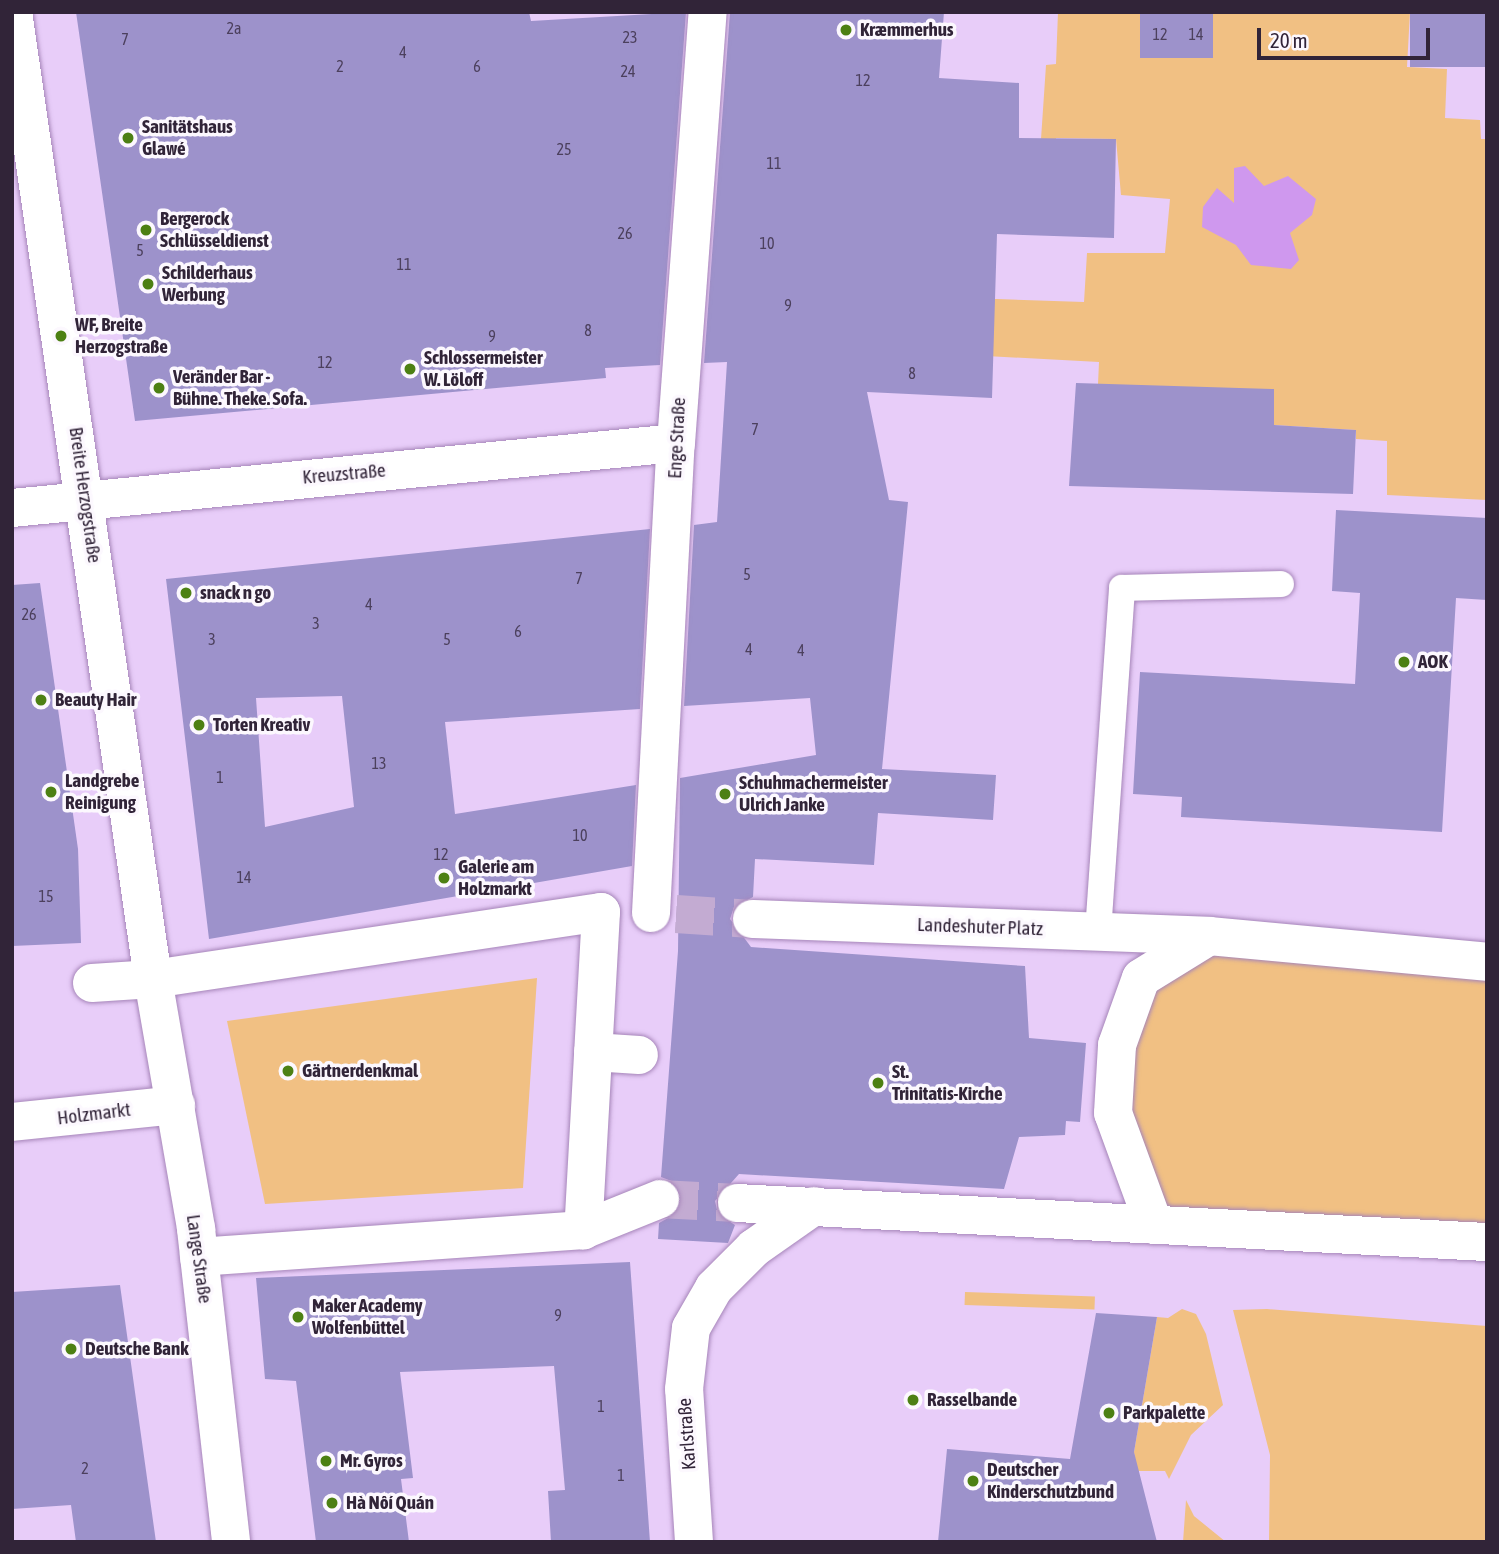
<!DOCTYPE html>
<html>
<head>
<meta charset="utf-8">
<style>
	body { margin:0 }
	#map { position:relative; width:1499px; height:1554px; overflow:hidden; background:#e8cdf9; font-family:"Asap Condensed",sans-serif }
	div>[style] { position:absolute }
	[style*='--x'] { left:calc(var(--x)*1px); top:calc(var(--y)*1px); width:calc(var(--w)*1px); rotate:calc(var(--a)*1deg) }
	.green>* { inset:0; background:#f1c083; transform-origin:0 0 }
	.water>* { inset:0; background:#cf98ee }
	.building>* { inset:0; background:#9d92cb; transform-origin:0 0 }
	.minor-tunnel>* { height:38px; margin-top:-19px; transform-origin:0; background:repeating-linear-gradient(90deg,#c3abd2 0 38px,transparent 0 57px) }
	.roads { filter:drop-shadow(0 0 2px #a685b9) drop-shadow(0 0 2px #a685b9) }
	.service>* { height:26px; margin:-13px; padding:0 13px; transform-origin:13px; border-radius:13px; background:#fff }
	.pedestrian>* { height:38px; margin:-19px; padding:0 19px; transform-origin:19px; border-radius:19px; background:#fff }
	.minor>* { height:38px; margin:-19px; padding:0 19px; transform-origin:19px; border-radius:19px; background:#fff }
	.tertiary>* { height:38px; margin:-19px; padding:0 19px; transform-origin:19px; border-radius:19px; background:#fff }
	.dots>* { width:19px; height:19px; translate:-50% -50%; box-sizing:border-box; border:4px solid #fcf8fe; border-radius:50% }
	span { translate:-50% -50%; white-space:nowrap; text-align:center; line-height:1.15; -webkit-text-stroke:7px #fcf8fe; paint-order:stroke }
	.number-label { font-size:16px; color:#4c405d }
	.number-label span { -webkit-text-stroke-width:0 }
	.poi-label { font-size:19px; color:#312438; font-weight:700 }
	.left { translate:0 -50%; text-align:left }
	.street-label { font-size:19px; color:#312438 }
	.frame { position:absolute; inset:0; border:14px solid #312438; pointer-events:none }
	.scale { position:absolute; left:1257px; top:28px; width:173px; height:32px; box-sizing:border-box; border:4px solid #312438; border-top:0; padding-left:9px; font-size:21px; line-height:24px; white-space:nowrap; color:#312438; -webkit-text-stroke:5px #fcf8fe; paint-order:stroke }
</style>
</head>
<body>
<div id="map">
	<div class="green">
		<div style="clip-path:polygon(1058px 12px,1140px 12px,1140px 58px,1210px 58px,1213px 12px,1410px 12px,1407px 67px,1447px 69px,1445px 118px,1480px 120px,1481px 139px,1487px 139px,1487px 500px,1387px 495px,1387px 441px,1356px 439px,1356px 430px,1274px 425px,1098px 384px,1099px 362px,949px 354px,882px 295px,1084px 302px,1087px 253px,1165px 253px,1170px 199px,1121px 195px,1116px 139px,1056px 138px,1056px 174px,1041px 139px,1046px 65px,1056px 64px)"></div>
		<div style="clip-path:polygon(1209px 936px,1487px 962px,1487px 1242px,1154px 1225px,1117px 1045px,1141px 978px)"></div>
		<div style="clip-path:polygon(537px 978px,523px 1188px,265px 1204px,227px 1021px)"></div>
		<div style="left:965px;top:1292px;width:130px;height:13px;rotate:2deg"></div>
		<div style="clip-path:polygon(1182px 1309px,1196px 1314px,1206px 1334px,1223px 1405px,1191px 1435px,1169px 1479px,1165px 1471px,1136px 1471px,1134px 1452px,1157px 1317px,1168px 1318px)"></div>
		<div style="clip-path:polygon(1267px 1309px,1487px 1326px,1487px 1542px,1269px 1542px,1270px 1455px,1233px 1310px)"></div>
		<div style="clip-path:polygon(1186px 1500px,1194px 1516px,1226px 1542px,1183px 1542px)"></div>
	</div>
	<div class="water">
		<div style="clip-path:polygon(1245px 166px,1264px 186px,1288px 176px,1316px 199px,1312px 215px,1290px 233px,1299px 260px,1291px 269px,1251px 265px,1236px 245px,1202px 227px,1203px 207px,1217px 188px,1234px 203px,1234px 168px)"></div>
	</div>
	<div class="building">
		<div style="clip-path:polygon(76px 12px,529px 12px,531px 21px,686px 12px,660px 365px,605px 368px,606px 378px,135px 421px)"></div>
		<div style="clip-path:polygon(730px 12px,944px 12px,939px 78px,1019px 83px,1019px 138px,1116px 139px,1114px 238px,997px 234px,992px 398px,867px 392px,889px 500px,908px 502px,882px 769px,996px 775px,993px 820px,878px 813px,874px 865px,755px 859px,753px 897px,734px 907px,730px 919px,751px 947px,1025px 966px,1029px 1038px,1086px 1043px,1080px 1122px,1066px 1121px,1065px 1135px,1019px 1137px,1004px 1189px,739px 1174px,715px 1201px,718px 1214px,735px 1225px,728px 1243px,658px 1239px,659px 1223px,677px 1213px,682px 1201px,674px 1182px,661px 1177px,678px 951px,680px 778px,816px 755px,810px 698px,684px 706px,694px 525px,717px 522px,727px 362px,704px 363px)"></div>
		<div style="left:1140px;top:12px;width:73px;height:46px"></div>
		<div style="left:1410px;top:12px;width:76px;height:55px"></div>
		<div style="clip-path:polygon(1076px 383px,1274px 389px,1274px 425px,1356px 430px,1353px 494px,1069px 486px)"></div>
		<div style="clip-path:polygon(1336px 510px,1487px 518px,1487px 600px,1456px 598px,1442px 832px,1181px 817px,1182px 797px,1133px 794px,1140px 672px,1355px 684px,1360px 593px,1332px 591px)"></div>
		<div style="clip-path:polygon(evenodd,650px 529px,640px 709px,445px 722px,455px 814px,636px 785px,632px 866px,209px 939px,166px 579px,650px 529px,342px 696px,354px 807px,265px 827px,256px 698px,342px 696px)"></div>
		<div style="clip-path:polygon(40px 583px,78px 849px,81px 943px,12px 946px,12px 585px)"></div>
		<div style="clip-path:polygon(630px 1262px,650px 1542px,551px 1542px,548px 1491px,565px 1490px,554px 1366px,400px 1372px,413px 1478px,401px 1479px,409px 1542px,316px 1542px,296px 1381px,265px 1379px,256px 1278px)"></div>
		<div style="clip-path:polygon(120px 1285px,156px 1542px,76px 1542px,71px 1505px,12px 1509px,12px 1292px)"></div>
		<div style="clip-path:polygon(1096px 1313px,1157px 1317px,1134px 1452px,1157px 1542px,938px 1542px,947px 1449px,1070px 1459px)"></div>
	</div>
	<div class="minor-tunnel">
		<div style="--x:676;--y:914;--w:76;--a:3.8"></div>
		<div style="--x:660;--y:1199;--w:77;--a:3"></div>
	</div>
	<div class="roads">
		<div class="service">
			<div style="--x:1098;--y:932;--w:345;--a:-86"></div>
			<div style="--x:1122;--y:588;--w:159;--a:-1.4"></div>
		</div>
		<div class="pedestrian">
			<div style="--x:92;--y:983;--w:61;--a:-3.8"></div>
			<div style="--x:593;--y:1052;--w:46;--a:3.7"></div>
		</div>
		<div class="minor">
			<div style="--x:12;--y:508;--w:667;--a:-5.59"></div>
			<div style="--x:651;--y:913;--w:471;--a:-87"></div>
			<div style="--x:676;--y:443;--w:432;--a:-85.8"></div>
			<div style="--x:752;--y:919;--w:457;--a:2.1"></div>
			<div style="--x:153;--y:979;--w:453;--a:-8.5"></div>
			<div style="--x:601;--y:912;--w:319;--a:93.2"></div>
			<div style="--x:583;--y:1230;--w:385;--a:176"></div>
			<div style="--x:12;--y:1122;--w:165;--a:-5.9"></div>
			<div style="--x:737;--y:1203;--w:751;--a:2.98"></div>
			<div style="--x:1154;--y:1225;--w:119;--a:-110.1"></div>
			<div style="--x:1113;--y:1113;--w:68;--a:-86.6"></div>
			<div style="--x:1117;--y:1045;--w:71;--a:-70.3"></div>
			<div style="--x:1141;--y:978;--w:80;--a:-31.7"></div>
			<div style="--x:1209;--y:936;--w:279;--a:5.3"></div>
			<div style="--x:583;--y:1230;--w:83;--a:-21.9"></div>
			<div style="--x:694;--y:1542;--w:153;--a:-93.7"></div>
			<div style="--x:684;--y:1389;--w:61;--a:-83.5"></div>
			<div style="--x:691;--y:1328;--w:46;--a:-60.1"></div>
			<div style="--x:714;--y:1288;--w:57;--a:-45"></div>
			<div style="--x:754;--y:1248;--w:73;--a:-35"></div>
		</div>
		<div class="tertiary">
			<div style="--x:13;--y:12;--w:977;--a:81.76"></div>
			<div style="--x:153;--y:979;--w:254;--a:80.2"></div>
			<div style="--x:196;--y:1229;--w:315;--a:83.6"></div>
		</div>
	</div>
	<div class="dots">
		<div style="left:846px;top:30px;background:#4d8014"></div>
		<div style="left:128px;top:138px;background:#4d8014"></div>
		<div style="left:146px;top:230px;background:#4d8014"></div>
		<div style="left:148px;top:284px;background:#4d8014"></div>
		<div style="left:61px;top:336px;background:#4d8014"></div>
		<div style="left:410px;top:369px;background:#4d8014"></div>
		<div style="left:159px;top:388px;background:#4d8014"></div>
		<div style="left:186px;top:593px;background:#4d8014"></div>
		<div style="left:1404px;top:662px;background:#4d8014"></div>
		<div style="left:41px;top:700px;background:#4d8014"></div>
		<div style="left:199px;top:725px;background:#4d8014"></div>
		<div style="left:51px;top:792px;background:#4d8014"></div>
		<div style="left:725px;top:794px;background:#4d8014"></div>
		<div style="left:444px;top:878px;background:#4d8014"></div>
		<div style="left:288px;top:1071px;background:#4d8014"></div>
		<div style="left:878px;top:1083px;background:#4d8014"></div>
		<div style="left:298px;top:1317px;background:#4d8014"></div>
		<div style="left:71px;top:1349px;background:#4d8014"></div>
		<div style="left:913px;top:1400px;background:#4d8014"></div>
		<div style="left:1109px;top:1413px;background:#4d8014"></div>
		<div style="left:326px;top:1461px;background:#4d8014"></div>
		<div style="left:973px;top:1481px;background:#4d8014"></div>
		<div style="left:332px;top:1503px;background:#4d8014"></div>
	</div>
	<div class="number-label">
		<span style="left:234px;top:28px">2a</span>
		<span style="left:1160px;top:34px">12</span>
		<span style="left:1196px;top:34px">14</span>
		<span style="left:630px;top:37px">23</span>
		<span style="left:125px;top:39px">7</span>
		<span style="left:403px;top:52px">4</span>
		<span style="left:340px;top:66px">2</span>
		<span style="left:477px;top:66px">6</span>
		<span style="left:628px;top:71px">24</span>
		<span style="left:863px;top:80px">12</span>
		<span style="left:564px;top:149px">25</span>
		<span style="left:774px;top:163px">11</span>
		<span style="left:625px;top:233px">26</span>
		<span style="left:767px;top:243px">10</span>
		<span style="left:140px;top:250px">5</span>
		<span style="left:404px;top:264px">11</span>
		<span style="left:788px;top:305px">9</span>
		<span style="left:588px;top:330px">8</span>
		<span style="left:492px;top:336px">9</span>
		<span style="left:325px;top:362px">12</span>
		<span style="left:912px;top:373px">8</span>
		<span style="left:755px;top:429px">7</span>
		<span style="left:747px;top:574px">5</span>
		<span style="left:579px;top:578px">7</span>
		<span style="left:369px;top:604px">4</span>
		<span style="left:29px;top:614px">26</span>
		<span style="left:316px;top:623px">3</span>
		<span style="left:518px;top:631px">6</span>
		<span style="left:212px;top:639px">3</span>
		<span style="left:447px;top:639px">5</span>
		<span style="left:749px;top:649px">4</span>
		<span style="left:801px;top:650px">4</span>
		<span style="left:379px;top:763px">13</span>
		<span style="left:220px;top:777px">1</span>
		<span style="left:580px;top:835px">10</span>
		<span style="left:441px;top:854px">12</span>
		<span style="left:244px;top:877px">14</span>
		<span style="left:46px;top:896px">15</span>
		<span style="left:558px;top:1315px">9</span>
		<span style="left:601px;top:1406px">1</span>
		<span style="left:85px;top:1468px">2</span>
		<span style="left:621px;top:1475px">1</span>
	</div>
	<div class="poi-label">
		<span class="left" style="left:860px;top:30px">Kræmmerhus</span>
		<span class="left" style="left:142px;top:138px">Sanitätshaus<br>Glawé</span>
		<span class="left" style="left:160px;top:230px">Bergerock<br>Schlüsseldienst</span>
		<span class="left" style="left:162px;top:284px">Schilderhaus<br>Werbung</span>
		<span class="left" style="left:75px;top:336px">WF, Breite<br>Herzogstraße</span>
		<span class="left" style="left:424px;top:369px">Schlossermeister<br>W. Löloff</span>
		<span class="left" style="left:173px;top:388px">Veränder Bar -<br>Bühne. Theke. Sofa.</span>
		<span class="left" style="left:200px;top:593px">snack n go</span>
		<span class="left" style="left:1418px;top:662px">AOK</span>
		<span class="left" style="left:55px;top:700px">Beauty Hair</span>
		<span class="left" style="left:213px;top:725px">Torten Kreativ</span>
		<span class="left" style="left:65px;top:792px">Landgrebe<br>Reinigung</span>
		<span class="left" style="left:739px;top:794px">Schuhmachermeister<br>Ulrich Janke</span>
		<span class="left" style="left:458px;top:878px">Galerie am<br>Holzmarkt</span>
		<span class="left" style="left:302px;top:1071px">Gärtnerdenkmal</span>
		<span class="left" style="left:892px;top:1083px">St.<br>Trinitatis-Kirche</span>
		<span class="left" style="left:312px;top:1317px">Maker Academy<br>Wolfenbüttel</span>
		<span class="left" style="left:85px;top:1349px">Deutsche Bank</span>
		<span class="left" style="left:927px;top:1400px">Rasselbande</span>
		<span class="left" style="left:1123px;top:1413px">Parkpalette</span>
		<span class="left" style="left:340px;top:1461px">Mr. Gyros</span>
		<span class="left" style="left:987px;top:1481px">Deutscher<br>Kinderschutzbund</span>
		<span class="left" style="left:346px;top:1503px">Hà Nôí Quán</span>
	</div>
	<div class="street-label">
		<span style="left:677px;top:438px;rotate:-87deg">Enge Straße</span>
		<span style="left:344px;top:474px;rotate:-5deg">Kreuzstraße</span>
		<span style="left:85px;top:495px;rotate:82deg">Breite Herzogstraße</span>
		<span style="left:980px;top:927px;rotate:2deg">Landeshuter Platz</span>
		<span style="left:94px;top:1114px;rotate:-7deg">Holzmarkt</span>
		<span style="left:199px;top:1259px;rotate:82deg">Lange Straße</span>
		<span style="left:687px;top:1434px;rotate:-94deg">Karlstraße</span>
	</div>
	<div class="frame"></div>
	<div class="scale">20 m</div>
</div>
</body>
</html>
